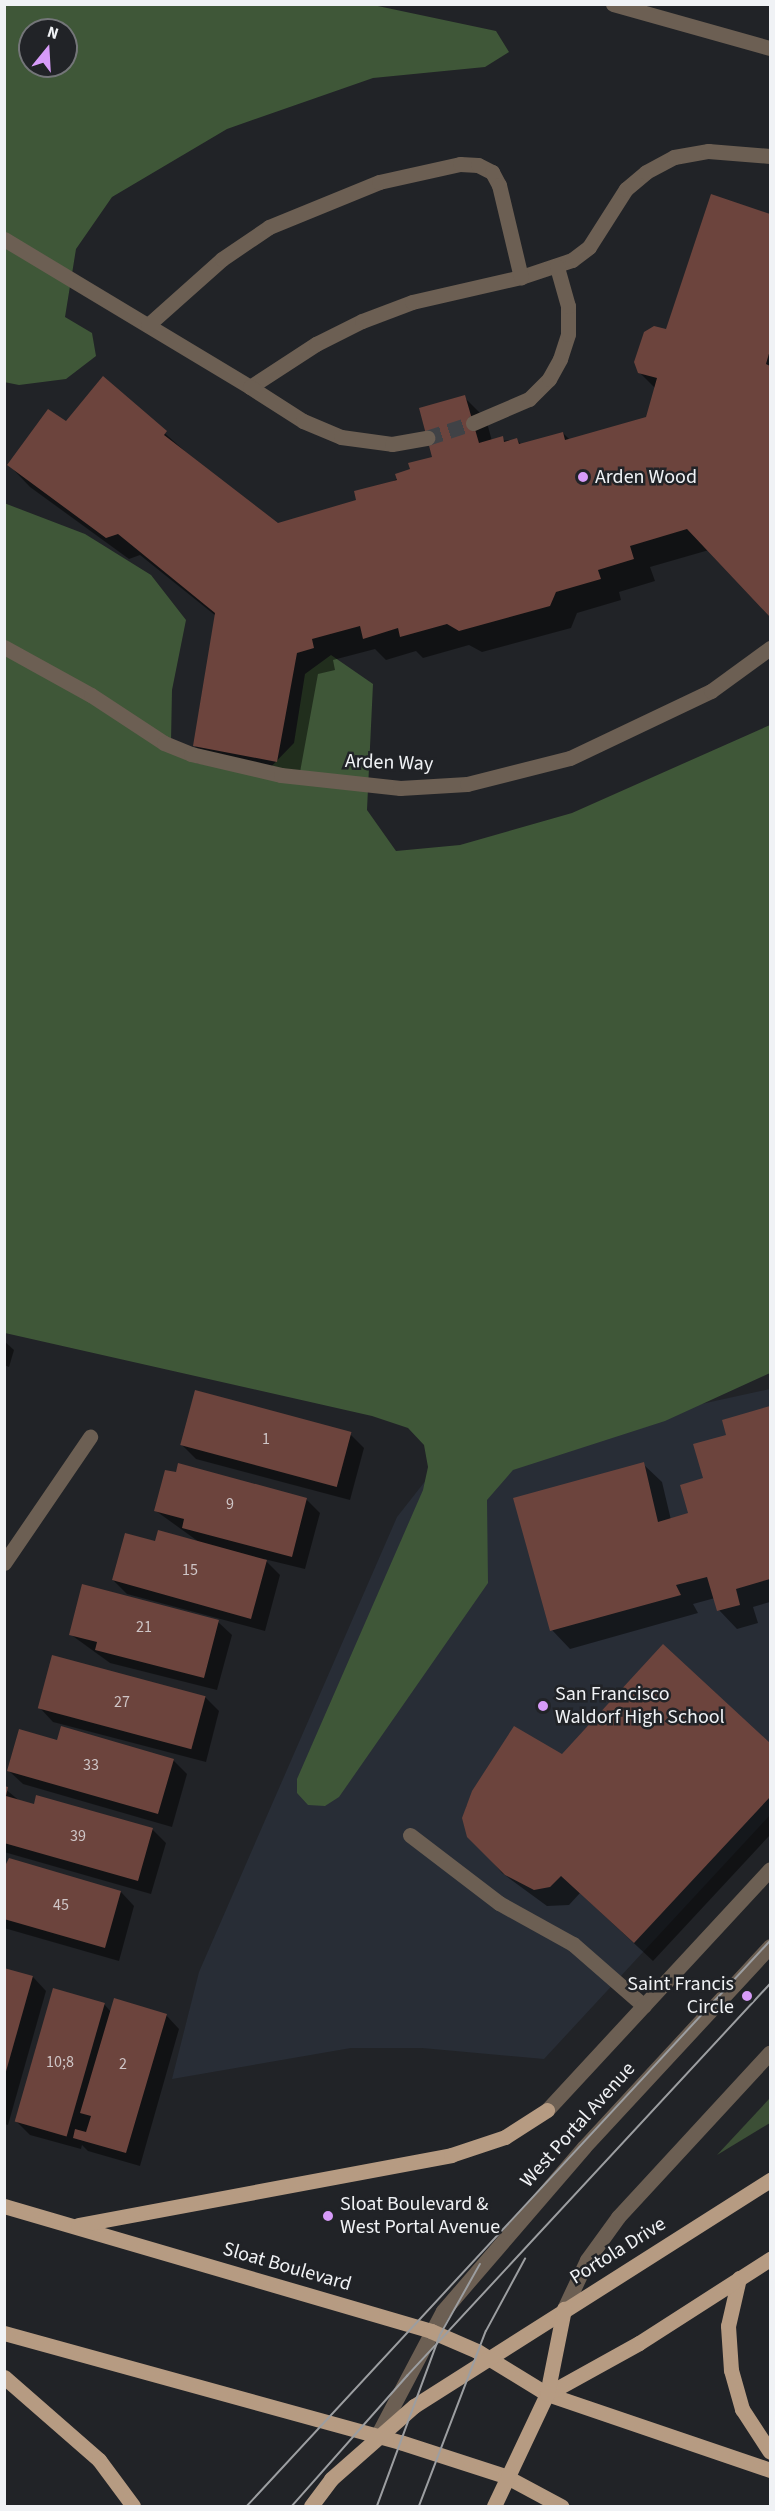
<!DOCTYPE html>
<html>
<head>
<meta charset="utf-8">
<style>
	body { margin:0 }
	#map { position:relative; width:775px; height:2511px; overflow:hidden; background:#212327; font-family:"Source Sans 3",sans-serif }
	div>[style] { position:absolute }
	[style*='--x'] { left:calc(var(--x)*1px); top:calc(var(--y)*1px); width:calc(var(--w)*1px); rotate:calc(var(--a)*1deg) }
	.built>* { inset:0; background:#282d36 }
	.green>* { inset:0; background:#3c4f36 }
	.forest>* { inset:0; background:#3f5738 }
	.shadow>* { inset:0; background:#0007 }
	.building>* { inset:0; background:#6c443d; transform-origin:0 0 }
	.minor-tunnel>* { height:15px; margin-top:-7.5px; transform-origin:0; background:repeating-linear-gradient(90deg,#404246 0 15px,transparent 0 23px) }
	.minor>* { height:15px; margin:-7.5px; padding:0 7.5px; transform-origin:7.5px; border-radius:7.5px; background:#6c5f53 }
	.major>* { height:15px; margin:-7.5px; padding:0 7.5px; transform-origin:7.5px; border-radius:7.5px; background:#b69b82 }
	.tram>* { height:1.5px; margin:-0.75px; padding:0 0.75px; transform-origin:0.75px; border-radius:0.75px; background:#9c9ea1 }
	.dots>* { width:16px; height:16px; translate:-50% -50%; box-sizing:border-box; border:3px solid #212327; border-radius:50% }
	span { translate:-50% -50%; white-space:nowrap; text-align:center; line-height:1.15; -webkit-text-stroke:5px #212327; paint-order:stroke }
	.number-label { font-size:16px; color:#cfc6c7 }
	.number-label span { -webkit-text-stroke-width:0 }
	.poi-label { font-size:20px; color:#f0f2f5 }
	.left { translate:0 -50%; text-align:left }
	.right { translate:-100% -50%; text-align:right }
	.street-label { font-size:20px; color:#f0f2f5 }
	.frame { position:absolute; inset:0; border:6px solid #f0f2f5; pointer-events:none }
	.north { position:absolute; left:18px; top:18px; width:60px; height:60px; box-sizing:border-box; background:#212327; border:2px solid #747679; border-radius:50%; rotate:18deg; font-size:16px; font-weight:700; line-height:24px; text-align:center; color:#f0f2f5 }
	.north::after { content:''; display:block; margin:auto; width:21px; height:27px; background:#d79bf9; clip-path:polygon(50% 0,100% 100%,50% 72%,0 100%) }
</style>
</head>
<body>
<div id="map">
	<div class="built">
		<div style="clip-path:polygon(770px 1389px,770px 1815px,544px 2059px,422px 2048px,351px 2048px,172px 2079px,199px 1972px,397px 1517px,441px 1461px)"></div>
	</div>
	<div class="green">
		<div style="clip-path:polygon(770px 2098px,770px 2123px,717px 2155px)"></div>
	</div>
	<div class="forest">
		<div style="clip-path:polygon(evenodd,4px 5px,373px 5px,496px 31px,509px 52px,485px 67px,373px 78px,227px 129px,112px 197px,76px 249px,65px 317px,92px 333px,96px 356px,66px 379px,19px 385px,4px 382px,4px 5px,30px 30px,66px 30px,66px 66px,30px 66px,30px 30px)"></div>
		<div style="clip-path:polygon(4px 503px,85px 534px,151px 575px,186px 620px,172px 690px,171px 742px,196px 763px,263px 775px,294px 743px,305px 674px,331px 655px,373px 684px,367px 810px,396px 851px,460px 845px,572px 813px,770px 725px,770px 1373px,665px 1421px,513px 1470px,487px 1500px,488px 1583px,339px 1797px,325px 1806px,308px 1805px,297px 1793px,297px 1779px,423px 1490px,428px 1467px,424px 1445px,408px 1428px,372px 1416px,5px 1333px)"></div>
	</div>
	<div class="shadow">
		<div style="clip-path:polygon(712px 196px,770px 216px,770px 615px,709px 550px,650px 567px,655px 581px,619px 592px,621px 600px,577px 613px,571px 628px,482px 652px,469px 645px,423px 658px,416px 651px,386px 660px,375px 649px,333px 660px,335px 670px,318px 674px,298px 783px,216px 767px,194px 745px,216px 616px,140px 555px,129px 559px,30px 487px,9px 465px,67px 423px,103px 378px,188px 454px,277px 525px,358px 501px,434px 458px,464px 397px,486px 419px,492px 441px,517px 440px,522px 445px,563px 433px,570px 440px,647px 418px,656px 389px,639px 372px,667px 330px)"></div>
		<div style="clip-path:polygon(4px 1341px,14px 1350px,9px 1367px,4px 1365px)"></div>
		<div style="clip-path:polygon(770px 1408px,770px 1602px,753px 1607px,758px 1623px,737px 1629px,719px 1610px,715px 1598px,693px 1604px,698px 1613px,570px 1649px,552px 1630px,643px 1464px,662px 1482px,671px 1520px,690px 1514px,728px 1436px,724px 1421px)"></div>
		<div style="clip-path:polygon(350px 1434px,364px 1448px,350px 1500px,196px 1459px,182px 1445px)"></div>
		<div style="clip-path:polygon(306px 1499px,320px 1513px,305px 1569px,264px 1559px,280px 1575px,265px 1631px,127px 1594px,113px 1580px,156px 1542px,199px 1542px,156px 1511px)"></div>
		<div style="clip-path:polygon(217px 1621px,232px 1635px,217px 1690px,110px 1663px,70px 1634px)"></div>
		<div style="clip-path:polygon(664px 1646px,770px 1745px,770px 1835px,653px 1961px,580px 1893px,569px 1905px,547px 1906px,502px 1873px,465px 1829px,466px 1807px,515px 1728px,562px 1756px)"></div>
		<div style="clip-path:polygon(205px 1697px,219px 1711px,206px 1762px,53px 1722px,40px 1708px)"></div>
		<div style="clip-path:polygon(58px 1741px,173px 1760px,187px 1774px,172px 1827px,23px 1784px,9px 1771px)"></div>
		<div style="clip-path:polygon(4px 1788px,21px 1802px,152px 1829px,166px 1843px,151px 1894px,4px 1852px)"></div>
		<div style="clip-path:polygon(4px 1869px,121px 1892px,134px 1906px,119px 1961px,4px 1928px)"></div>
		<div style="clip-path:polygon(4px 1969px,33px 1977px,46px 1991px,8px 2125px,4px 2124px)"></div>
		<div style="clip-path:polygon(104px 2004px,111px 2012px,166px 2015px,179px 2029px,140px 2166px,88px 2151px,82px 2145px,81px 2149px,30px 2135px,16px 2121px)"></div>
	</div>
	<div class="building">
		<div style="clip-path:polygon(711px 194px,770px 214px,770px 350px,766px 364px,770px 366px,770px 617px,687px 529px,630px 546px,634px 559px,598px 570px,601px 579px,556px 592px,550px 606px,459px 631px,447px 624px,400px 637px,398px 628px,363px 639px,360px 626px,312px 639px,314px 648px,297px 653px,277px 762px,193px 746px,215px 613px,118px 534px,106px 538px,7px 465px,48px 409px,66px 421px,103px 376px,167px 431px,164px 435px,278px 523px,356px 500px,354px 491px,397px 480px,395px 474px,410px 469px,408px 463px,432px 457px,419px 408px,465px 395px,479px 443px,503px 436px,504px 442px,517px 438px,519px 444px,563px 432px,565px 440px,646px 417px,657px 378px,638px 373px,634px 362px,644px 332px,654px 326px,666px 329px)"></div>
		<div style="left:195px;top:1390px;width:162px;height:57px;rotate:15deg"></div>
		<div style="clip-path:polygon(770px 1406px,770px 1579px,736px 1589px,740px 1605px,717px 1611px,707px 1577px,676px 1585px,681px 1595px,550px 1631px,513px 1498px,644px 1462px,658px 1522px,688px 1513px,680px 1485px,703px 1478px,693px 1444px,726px 1435px,722px 1420px)"></div>
		<div style="clip-path:polygon(178px 1463px,307px 1498px,292px 1557px,182px 1528px,184px 1519px,154px 1511px,165px 1470px,176px 1472px)"></div>
		<div style="clip-path:polygon(158px 1530px,267px 1560px,251px 1619px,112px 1580px,125px 1533px,155px 1541px)"></div>
		<div style="clip-path:polygon(82px 1584px,219px 1620px,204px 1678px,95px 1650px,97px 1642px,69px 1635px)"></div>
		<div style="clip-path:polygon(663px 1644px,770px 1743px,770px 1797px,634px 1943px,561px 1876px,550px 1887px,534px 1890px,505px 1875px,467px 1837px,462px 1818px,472px 1791px,514px 1726px,562px 1754px)"></div>
		<div style="left:52px;top:1655px;width:159px;height:55px;rotate:15deg"></div>
		<div style="clip-path:polygon(61px 1726px,174px 1759px,158px 1814px,7px 1771px,19px 1729px,57px 1740px)"></div>
		<div style="clip-path:polygon(4px 1786px,8px 1787px,6px 1796px,34px 1804px,36px 1795px,153px 1828px,138px 1881px,4px 1843px)"></div>
		<div style="clip-path:polygon(9px 1858px,121px 1891px,105px 1948px,4px 1919px,4px 1868px)"></div>
		<div style="clip-path:polygon(4px 1968px,33px 1976px,5px 2075px,4px 2075px)"></div>
		<div style="left:53px;top:1988px;width:54px;height:139px;rotate:16deg"></div>
		<div style="clip-path:polygon(114px 1998px,167px 2014px,126px 2153px,73px 2138px,75px 2129px,86px 2132px,91px 2116px,80px 2113px)"></div>
	</div>
	<div class="minor-tunnel">
		<div style="--x:427;--y:438;--w:48;--a:-18.1"></div>
	</div>
	<div class="minor">
		<div style="--x:613;--y:4;--w:163;--a:15.7"></div>
		<div style="--x:4;--y:239;--w:287;--a:31"></div>
		<div style="--x:250;--y:387;--w:79;--a:-33.1"></div>
		<div style="--x:316;--y:344;--w:51;--a:-26.6"></div>
		<div style="--x:362;--y:321;--w:53;--a:-20.8"></div>
		<div style="--x:412;--y:302;--w:112;--a:-12.9"></div>
		<div style="--x:521;--y:277;--w:54;--a:-18.4"></div>
		<div style="--x:572;--y:260;--w:21;--a:-37"></div>
		<div style="--x:589;--y:247;--w:69;--a:-57.5"></div>
		<div style="--x:626;--y:189;--w:26;--a:-40"></div>
		<div style="--x:646;--y:172;--w:32;--a:-28"></div>
		<div style="--x:674;--y:157;--w:35;--a:-10"></div>
		<div style="--x:708;--y:151;--w:62;--a:4.6"></div>
		<div style="--x:148;--y:325;--w:99;--a:-41.7"></div>
		<div style="--x:222;--y:259;--w:57;--a:-34.2"></div>
		<div style="--x:269;--y:227;--w:119;--a:-22.2"></div>
		<div style="--x:379;--y:182;--w:83;--a:-12.5"></div>
		<div style="--x:460;--y:164;--w:18;--a:3"></div>
		<div style="--x:478;--y:165;--w:16;--a:27"></div>
		<div style="--x:492;--y:172;--w:15;--a:62"></div>
		<div style="--x:499;--y:185;--w:95;--a:76.6"></div>
		<div style="--x:250;--y:387;--w:63;--a:32.7"></div>
		<div style="--x:303;--y:421;--w:41;--a:22.8"></div>
		<div style="--x:341;--y:437;--w:51;--a:7.8"></div>
		<div style="--x:392;--y:444;--w:36;--a:-10"></div>
		<div style="--x:473;--y:423;--w:61;--a:-23.2"></div>
		<div style="--x:529;--y:399;--w:28;--a:-45"></div>
		<div style="--x:549;--y:379;--w:23;--a:-61"></div>
		<div style="--x:560;--y:359;--w:26;--a:-72"></div>
		<div style="--x:568;--y:334;--w:28;--a:-90"></div>
		<div style="--x:568;--y:306;--w:41;--a:-105.8"></div>
		<div style="--x:4;--y:647;--w:99;--a:28.9"></div>
		<div style="--x:91;--y:695;--w:87;--a:33.3"></div>
		<div style="--x:164;--y:743;--w:29;--a:22"></div>
		<div style="--x:191;--y:754;--w:92;--a:13.1"></div>
		<div style="--x:281;--y:775;--w:120;--a:6.2"></div>
		<div style="--x:400;--y:788;--w:67;--a:-3.4"></div>
		<div style="--x:467;--y:784;--w:106;--a:-14.2"></div>
		<div style="--x:570;--y:758;--w:156;--a:-25.4"></div>
		<div style="--x:711;--y:691;--w:73;--a:-36.1"></div>
		<div style="--x:4;--y:1563;--w:153;--a:-55.7"></div>
		<div style="--x:410;--y:1835;--w:112;--a:37.4"></div>
		<div style="--x:499;--y:1903;--w:85;--a:29"></div>
		<div style="--x:573;--y:1944;--w:94;--a:41.1"></div>
		<div style="--x:547;--y:2110;--w:328;--a:-47.2"></div>
		<div style="--x:564;--y:2309;--w:54;--a:-64.9"></div>
		<div style="--x:587;--y:2260;--w:53;--a:-54.2"></div>
		<div style="--x:618;--y:2217;--w:224;--a:-47.3"></div>
		<div style="--x:377;--y:2436;--w:141;--a:-62.2"></div>
		<div style="--x:443;--y:2311;--w:216;--a:-49.3"></div>
		<div style="--x:584;--y:2147;--w:274;--a:-47.2"></div>
	</div>
	<div class="major">
		<div style="--x:4;--y:2206;--w:445;--a:16.3"></div>
		<div style="--x:431;--y:2331;--w:50;--a:23.5"></div>
		<div style="--x:477;--y:2351;--w:82;--a:31.6"></div>
		<div style="--x:547;--y:2394;--w:236;--a:18.8"></div>
		<div style="--x:78;--y:2225;--w:380;--a:-10.6"></div>
		<div style="--x:451;--y:2155;--w:57;--a:-18.4"></div>
		<div style="--x:505;--y:2137;--w:50;--a:-32.7"></div>
		<div style="--x:739;--y:2278;--w:49;--a:102.9"></div>
		<div style="--x:728;--y:2326;--w:44;--a:86.1"></div>
		<div style="--x:731;--y:2370;--w:41;--a:74.2"></div>
		<div style="--x:742;--y:2409;--w:51;--a:56.9"></div>
		<div style="--x:4;--y:2333;--w:411;--a:15.4"></div>
		<div style="--x:400;--y:2442;--w:110;--a:17.9"></div>
		<div style="--x:505;--y:2476;--w:64;--a:28.2"></div>
		<div style="--x:4;--y:2377;--w:126;--a:41.1"></div>
		<div style="--x:99;--y:2460;--w:57;--a:53.5"></div>
		<div style="--x:547;--y:2394;--w:105;--a:-29"></div>
		<div style="--x:639;--y:2343;--w:156;--a:-32.7"></div>
		<div style="--x:311;--y:2506;--w:34;--a:-53"></div>
		<div style="--x:331;--y:2479;--w:111;--a:-41.3"></div>
		<div style="--x:414;--y:2406;--w:422;--a:-32.4"></div>
		<div style="--x:494;--y:2506;--w:124;--a:-64.7"></div>
		<div style="--x:547;--y:2394;--w:87;--a:-78.7"></div>
	</div>
	<div class="tram">
		<div style="--x:247;--y:2506;--w:770;--a:-47.21"></div>
		<div style="--x:292;--y:2506;--w:174;--a:-48.5"></div>
		<div style="--x:407;--y:2376;--w:534;--a:-47.2"></div>
		<div style="--x:377;--y:2506;--w:182;--a:-69.8"></div>
		<div style="--x:440;--y:2335;--w:81;--a:-60.6"></div>
		<div style="--x:419;--y:2506;--w:187;--a:-69.1"></div>
		<div style="--x:486;--y:2331;--w:82;--a:-61.6"></div>
	</div>
	<div class="dots">
		<div style="left:583px;top:477px;background:#d79bf9"></div>
		<div style="left:543px;top:1706px;background:#d79bf9"></div>
		<div style="left:747px;top:1996px;background:#d79bf9"></div>
		<div style="left:328px;top:2216px;background:#d79bf9"></div>
	</div>
	<div class="number-label">
		<span style="left:266px;top:1439px">1</span>
		<span style="left:230px;top:1504px">9</span>
		<span style="left:190px;top:1570px">15</span>
		<span style="left:144px;top:1627px">21</span>
		<span style="left:122px;top:1702px">27</span>
		<span style="left:91px;top:1765px">33</span>
		<span style="left:78px;top:1836px">39</span>
		<span style="left:61px;top:1905px">45</span>
		<span style="left:60px;top:2062px">10;8</span>
		<span style="left:123px;top:2064px">2</span>
	</div>
	<div class="poi-label">
		<span class="left" style="left:595px;top:477px">Arden Wood</span>
		<span class="left" style="left:555px;top:1706px">San Francisco<br>Waldorf High School</span>
		<span class="right" style="left:734px;top:1996px">Saint Francis<br>Circle</span>
		<span class="left" style="left:340px;top:2216px">Sloat Boulevard &amp;<br>West Portal Avenue</span>
	</div>
	<div class="street-label">
		<span style="left:389px;top:763px;rotate:2deg">Arden Way</span>
		<span style="left:578px;top:2125px;rotate:-48deg">West Portal Avenue</span>
		<span style="left:618px;top:2251px;rotate:-32deg">Portola Drive</span>
		<span style="left:287px;top:2267px;rotate:16deg">Sloat Boulevard</span>
	</div>
	<div class="frame"></div>
	<div class="north">N</div>
</div>
</body>
</html>
